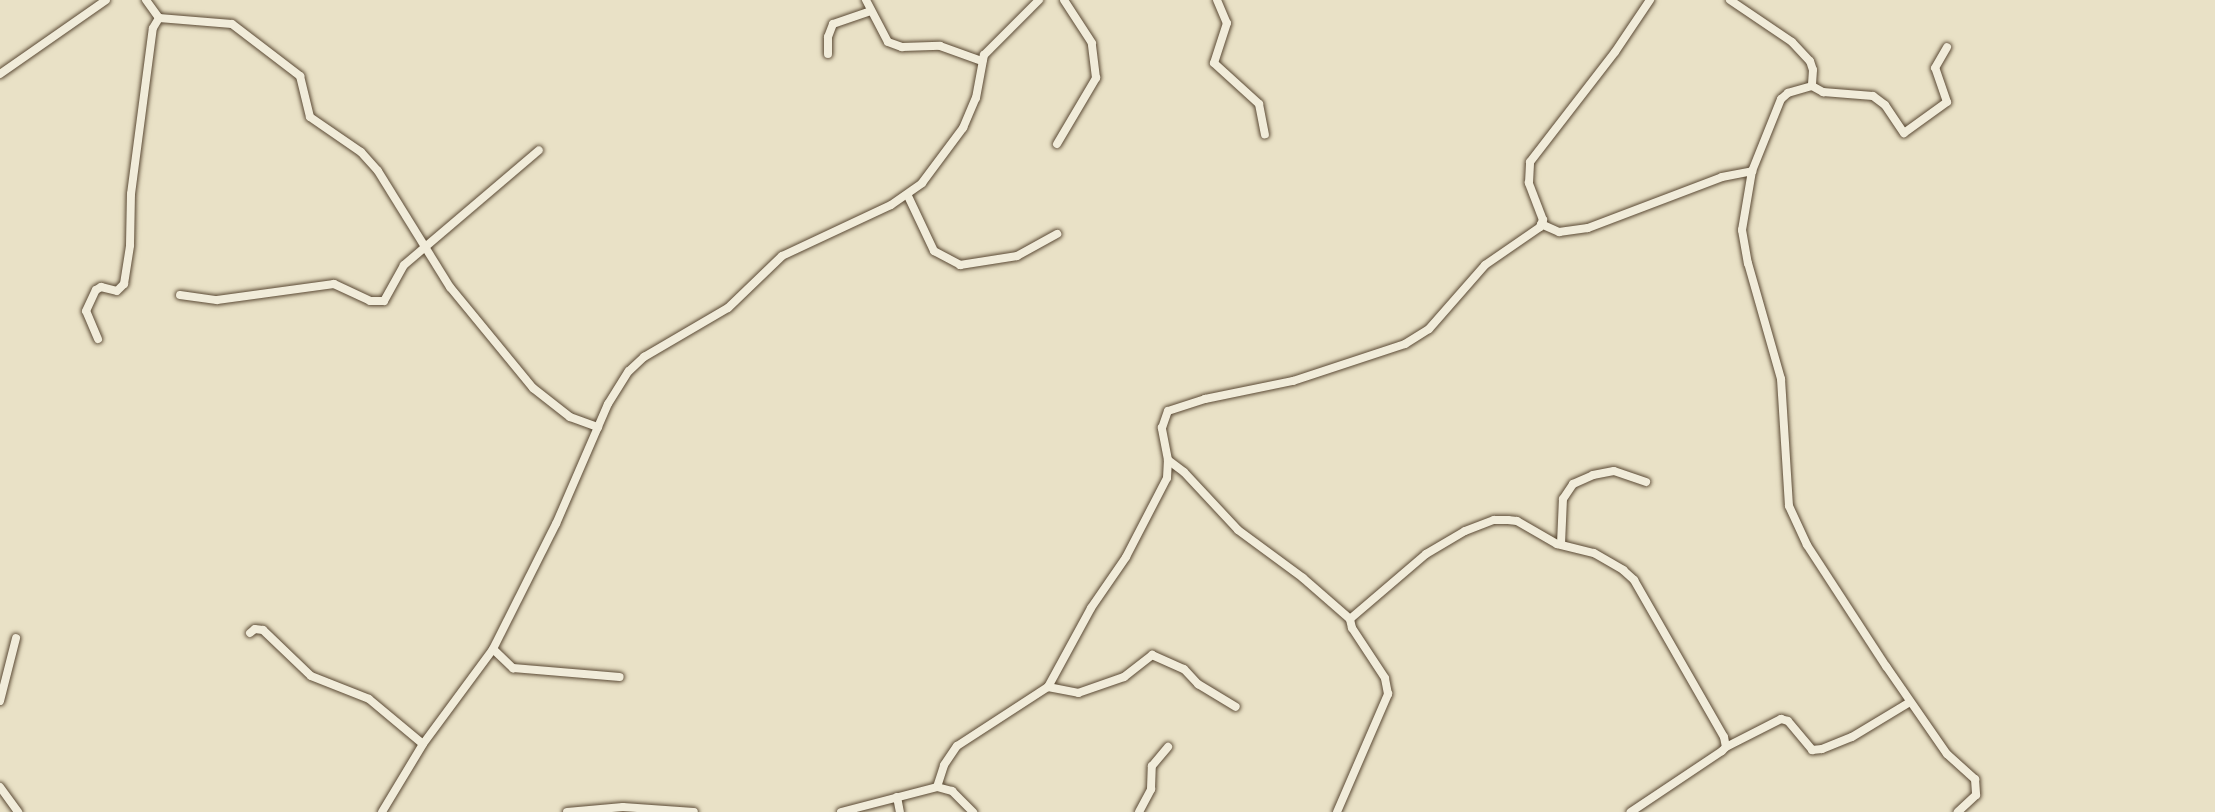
<!DOCTYPE html>
<html>
<head>
<meta charset="utf-8">
<style>
	body { margin:0 }
	#map { position:relative; width:2215px; height:812px; overflow:hidden; background:#e9e1c6; font-family:Vollkorn,serif }
	div>[style] { position:absolute }
	[style*='--x'] { left:calc(var(--x)*1px); top:calc(var(--y)*1px); width:calc(var(--w)*1px); rotate:calc(var(--a)*1deg) }
	.roads { filter:drop-shadow(0 0 2px #5a4934) drop-shadow(0 0 2px #5a4934) }
	.minor>* { height:8px; margin:-4px; padding:0 4px; transform-origin:4px; border-radius:4px; background:#f1ecda }
	span { translate:-50% -50%; white-space:nowrap; text-align:center; line-height:1.15; -webkit-text-stroke:8px #f1ecda; paint-order:stroke }
</style>
</head>
<body>
<div id="map">
	<div class="roads">
		<div class="minor">
			<div style="--x:146;--y:0;--w:22;--a:54"></div>
			<div style="--x:159;--y:18;--w:73;--a:4.7"></div>
			<div style="--x:232;--y:24;--w:86;--a:37.4"></div>
			<div style="--x:300;--y:76;--w:42;--a:76.3"></div>
			<div style="--x:310;--y:117;--w:62;--a:34.5"></div>
			<div style="--x:361;--y:152;--w:25;--a:48"></div>
			<div style="--x:378;--y:171;--w:137;--a:58.2"></div>
			<div style="--x:450;--y:287;--w:131;--a:50.6"></div>
			<div style="--x:533;--y:388;--w:47;--a:38.1"></div>
			<div style="--x:570;--y:417;--w:30;--a:20"></div>
			<div style="--x:866;--y:0;--w:47;--a:62.4"></div>
			<div style="--x:888;--y:42;--w:15;--a:20"></div>
			<div style="--x:902;--y:47;--w:38;--a:-2"></div>
			<div style="--x:940;--y:46;--w:45;--a:19.7"></div>
			<div style="--x:1217;--y:0;--w:25;--a:67"></div>
			<div style="--x:1227;--y:23;--w:42;--a:108"></div>
			<div style="--x:1214;--y:63;--w:61;--a:42.3"></div>
			<div style="--x:1259;--y:104;--w:31;--a:79"></div>
			<div style="--x:1730;--y:0;--w:75;--a:34.1"></div>
			<div style="--x:1792;--y:42;--w:26;--a:47"></div>
			<div style="--x:1810;--y:61;--w:9;--a:72"></div>
			<div style="--x:1813;--y:70;--w:16;--a:94"></div>
			<div style="--x:1812;--y:86;--w:25;--a:164"></div>
			<div style="--x:1788;--y:93;--w:9;--a:139"></div>
			<div style="--x:1781;--y:99;--w:78;--a:111.9"></div>
			<div style="--x:1752;--y:171;--w:60;--a:99.6"></div>
			<div style="--x:1742;--y:230;--w:34;--a:80"></div>
			<div style="--x:1748;--y:263;--w:121;--a:74.1"></div>
			<div style="--x:1781;--y:379;--w:127;--a:86.4"></div>
			<div style="--x:1789;--y:506;--w:43;--a:65.2"></div>
			<div style="--x:1807;--y:545;--w:145;--a:56.9"></div>
			<div style="--x:1886;--y:666;--w:107;--a:55.3"></div>
			<div style="--x:1947;--y:754;--w:38;--a:42"></div>
			<div style="--x:1975;--y:779;--w:16;--a:86"></div>
			<div style="--x:1976;--y:795;--w:25;--a:137"></div>
			<div style="--x:828;--y:54;--w:17;--a:-90"></div>
			<div style="--x:828;--y:37;--w:14;--a:-69"></div>
			<div style="--x:833;--y:24;--w:40;--a:-18.9"></div>
			<div style="--x:0;--y:74;--w:129;--a:-34.9"></div>
			<div style="--x:1812;--y:86;--w:13;--a:29"></div>
			<div style="--x:1823;--y:92;--w:50;--a:4.6"></div>
			<div style="--x:1873;--y:96;--w:15;--a:37"></div>
			<div style="--x:1885;--y:105;--w:34;--a:56"></div>
			<div style="--x:1904;--y:133;--w:53;--a:-35.8"></div>
			<div style="--x:1947;--y:102;--w:36;--a:-109"></div>
			<div style="--x:1935;--y:68;--w:24;--a:-60"></div>
			<div style="--x:1057;--y:144;--w:77;--a:-59.4"></div>
			<div style="--x:1096;--y:78;--w:35;--a:-97"></div>
			<div style="--x:1092;--y:43;--w:51;--a:-123.1"></div>
			<div style="--x:908;--y:196;--w:61;--a:64.7"></div>
			<div style="--x:934;--y:251;--w:30;--a:28"></div>
			<div style="--x:960;--y:265;--w:58;--a:-9"></div>
			<div style="--x:1017;--y:256;--w:46;--a:-28.8"></div>
			<div style="--x:1541;--y:224;--w:20;--a:24"></div>
			<div style="--x:1559;--y:232;--w:29;--a:-8"></div>
			<div style="--x:1588;--y:228;--w:143;--a:-20.8"></div>
			<div style="--x:1722;--y:177;--w:31;--a:-11"></div>
			<div style="--x:180;--y:295;--w:37;--a:8"></div>
			<div style="--x:217;--y:300;--w:118;--a:-7.8"></div>
			<div style="--x:334;--y:284;--w:40;--a:25"></div>
			<div style="--x:370;--y:301;--w:14;--a:0"></div>
			<div style="--x:384;--y:301;--w:41;--a:-60.9"></div>
			<div style="--x:404;--y:265;--w:177;--a:-40.4"></div>
			<div style="--x:98;--y:339;--w:30;--a:-113"></div>
			<div style="--x:86;--y:311;--w:23;--a:-65"></div>
			<div style="--x:96;--y:290;--w:6;--a:-31"></div>
			<div style="--x:101;--y:287;--w:16;--a:14"></div>
			<div style="--x:117;--y:291;--w:10;--a:-45"></div>
			<div style="--x:124;--y:284;--w:39;--a:-81"></div>
			<div style="--x:130;--y:245;--w:51;--a:-88.9"></div>
			<div style="--x:131;--y:194;--w:167;--a:-82.5"></div>
			<div style="--x:153;--y:28;--w:12;--a:-59"></div>
			<div style="--x:1168;--y:460;--w:20;--a:37"></div>
			<div style="--x:1184;--y:472;--w:79;--a:47"></div>
			<div style="--x:1238;--y:530;--w:81;--a:36.4"></div>
			<div style="--x:1303;--y:578;--w:62;--a:41.1"></div>
			<div style="--x:1561;--y:544;--w:45;--a:-87.5"></div>
			<div style="--x:1563;--y:499;--w:18;--a:-56"></div>
			<div style="--x:1573;--y:484;--w:22;--a:-24"></div>
			<div style="--x:1593;--y:475;--w:21;--a:-11"></div>
			<div style="--x:1614;--y:471;--w:34;--a:19"></div>
			<div style="--x:250;--y:633;--w:6;--a:-39"></div>
			<div style="--x:255;--y:629;--w:8;--a:7"></div>
			<div style="--x:263;--y:630;--w:66;--a:43.8"></div>
			<div style="--x:311;--y:676;--w:62;--a:21.6"></div>
			<div style="--x:369;--y:699;--w:70;--a:39.8"></div>
			<div style="--x:493;--y:649;--w:28;--a:44"></div>
			<div style="--x:513;--y:668;--w:107;--a:4.8"></div>
			<div style="--x:1048;--y:687;--w:31;--a:11"></div>
			<div style="--x:1078;--y:693;--w:49;--a:-19.2"></div>
			<div style="--x:1124;--y:677;--w:36;--a:-38"></div>
			<div style="--x:1152;--y:655;--w:35;--a:24"></div>
			<div style="--x:1184;--y:669;--w:21;--a:47"></div>
			<div style="--x:1198;--y:684;--w:44;--a:31.2"></div>
			<div style="--x:0;--y:701;--w:65;--a:-75.7"></div>
			<div style="--x:1726;--y:747;--w:62;--a:-27"></div>
			<div style="--x:1781;--y:719;--w:7;--a:16"></div>
			<div style="--x:1788;--y:721;--w:38;--a:50"></div>
			<div style="--x:1812;--y:750;--w:10;--a:-6"></div>
			<div style="--x:1822;--y:749;--w:32;--a:-22"></div>
			<div style="--x:1852;--y:737;--w:68;--a:-31.1"></div>
			<div style="--x:0;--y:787;--w:31;--a:54"></div>
			<div style="--x:937;--y:787;--w:23;--a:-72"></div>
			<div style="--x:944;--y:765;--w:23;--a:-56"></div>
			<div style="--x:957;--y:746;--w:108;--a:-33"></div>
			<div style="--x:1048;--y:687;--w:90;--a:-61.4"></div>
			<div style="--x:1091;--y:608;--w:62;--a:-55.5"></div>
			<div style="--x:1126;--y:557;--w:89;--a:-62.6"></div>
			<div style="--x:1167;--y:478;--w:18;--a:-87"></div>
			<div style="--x:1168;--y:460;--w:33;--a:-101"></div>
			<div style="--x:1162;--y:428;--w:18;--a:-71"></div>
			<div style="--x:1168;--y:411;--w:39;--a:-18"></div>
			<div style="--x:1205;--y:399;--w:90;--a:-11.6"></div>
			<div style="--x:1293;--y:381;--w:118;--a:-18.3"></div>
			<div style="--x:1405;--y:344;--w:28;--a:-32"></div>
			<div style="--x:1429;--y:329;--w:85;--a:-48.8"></div>
			<div style="--x:1485;--y:265;--w:67;--a:-34.6"></div>
			<div style="--x:1540;--y:227;--w:8;--a:-67"></div>
			<div style="--x:1543;--y:220;--w:40;--a:-111"></div>
			<div style="--x:1529;--y:183;--w:21;--a:-87"></div>
			<div style="--x:1530;--y:162;--w:139;--a:-52.3"></div>
			<div style="--x:1615;--y:52;--w:63;--a:-56.1"></div>
			<div style="--x:897;--y:797;--w:15;--a:79"></div>
			<div style="--x:382;--y:812;--w:79;--a:-58.9"></div>
			<div style="--x:423;--y:744;--w:118;--a:-53.6"></div>
			<div style="--x:493;--y:649;--w:140;--a:-63.3"></div>
			<div style="--x:556;--y:524;--w:131;--a:-66.6"></div>
			<div style="--x:608;--y:404;--w:39;--a:-58"></div>
			<div style="--x:629;--y:371;--w:21;--a:-43"></div>
			<div style="--x:644;--y:357;--w:97;--a:-30.3"></div>
			<div style="--x:728;--y:308;--w:75;--a:-43.9"></div>
			<div style="--x:782;--y:256;--w:120;--a:-25.1"></div>
			<div style="--x:891;--y:205;--w:38;--a:-35"></div>
			<div style="--x:922;--y:183;--w:69;--a:-53.3"></div>
			<div style="--x:963;--y:128;--w:33;--a:-67"></div>
			<div style="--x:976;--y:98;--w:44;--a:-79.5"></div>
			<div style="--x:984;--y:55;--w:78;--a:-45"></div>
			<div style="--x:567;--y:812;--w:56;--a:-5.1"></div>
			<div style="--x:623;--y:807;--w:71;--a:4"></div>
			<div style="--x:841;--y:812;--w:99;--a:-14.6"></div>
			<div style="--x:937;--y:787;--w:16;--a:15"></div>
			<div style="--x:952;--y:791;--w:30;--a:45"></div>
			<div style="--x:1139;--y:812;--w:26;--a:-62"></div>
			<div style="--x:1151;--y:789;--w:23;--a:-88"></div>
			<div style="--x:1152;--y:766;--w:25;--a:-50"></div>
			<div style="--x:1337;--y:812;--w:129;--a:-66.6"></div>
			<div style="--x:1388;--y:694;--w:16;--a:-101"></div>
			<div style="--x:1385;--y:678;--w:60;--a:-123.4"></div>
			<div style="--x:1352;--y:628;--w:9;--a:-103"></div>
			<div style="--x:1350;--y:619;--w:100;--a:-40.5"></div>
			<div style="--x:1426;--y:554;--w:45;--a:-30.5"></div>
			<div style="--x:1465;--y:531;--w:31;--a:-21"></div>
			<div style="--x:1494;--y:520;--w:14;--a:0"></div>
			<div style="--x:1508;--y:520;--w:9;--a:6"></div>
			<div style="--x:1517;--y:521;--w:46;--a:29.9"></div>
			<div style="--x:1557;--y:544;--w:38;--a:14"></div>
			<div style="--x:1594;--y:553;--w:34;--a:30"></div>
			<div style="--x:1623;--y:570;--w:15;--a:42"></div>
			<div style="--x:1634;--y:580;--w:181;--a:60.2"></div>
			<div style="--x:1724;--y:737;--w:10;--a:79"></div>
			<div style="--x:1726;--y:747;--w:6;--a:135"></div>
			<div style="--x:1722;--y:751;--w:110;--a:146.2"></div>
		</div>
	</div>
</div>
</body>
</html>
